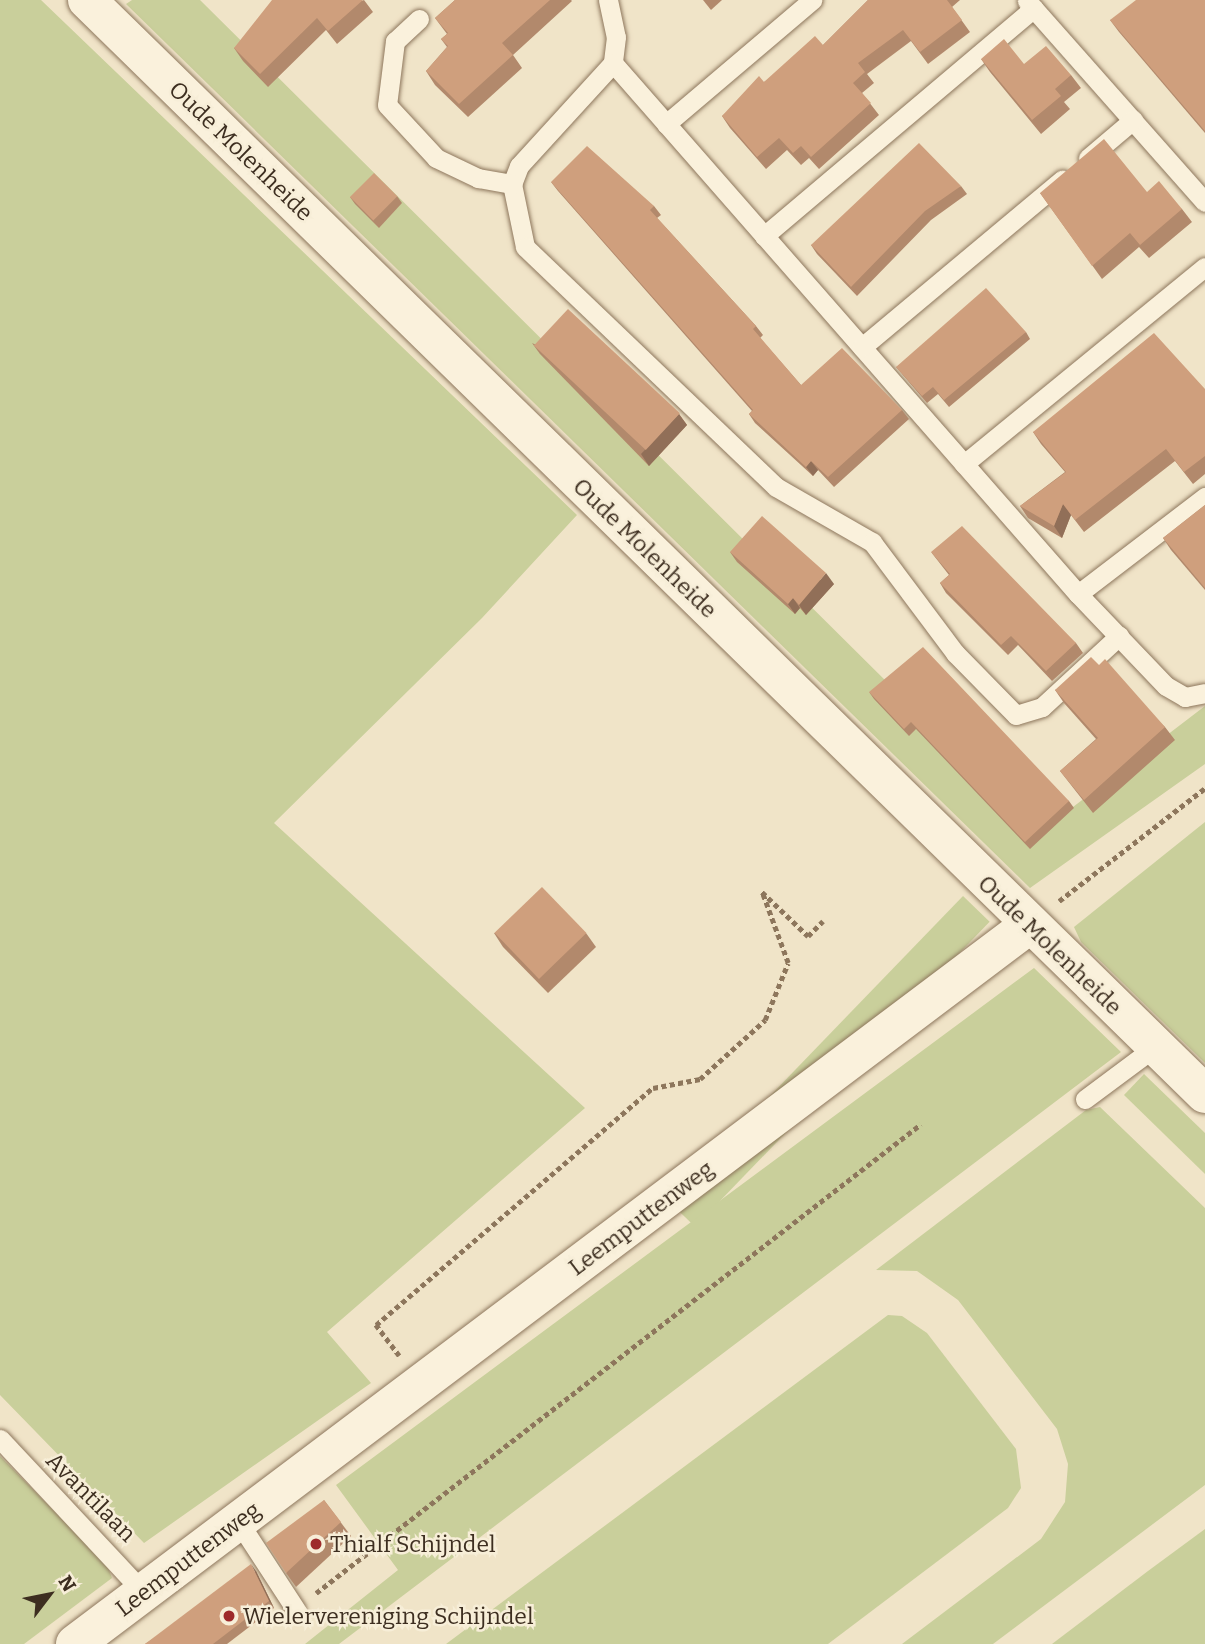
<!DOCTYPE html>
<html>
<head>
<meta charset="utf-8">
<style>
	body { margin:0 }
	#map { position:relative; width:1205px; height:1644px; overflow:hidden; background:#f0e4c8; font-family:Bitter,serif }
	div>[style] { position:absolute }
	[style*='--x'] { left:calc(var(--x)*1px); top:calc(var(--y)*1px); width:calc(var(--w)*1px); rotate:calc(var(--a)*1deg) }
	.green>* { inset:0; background:#c9cf9b; transform-origin:0 0 }
	.path>* { height:4.5px; margin-top:-2.25px; transform-origin:0; background:repeating-linear-gradient(90deg,#8d765c 0 5px,transparent 0 8.5px) }
	.roads { filter:drop-shadow(0 0 2px #8d765c) drop-shadow(0 0 2px #8d765c) }
	.service>* { height:19px; margin:-9.5px; padding:0 9.5px; transform-origin:9.5px; border-radius:9.5px; background:#faf1dc }
	.minor>* { height:38px; margin:-19px; padding:0 19px; transform-origin:19px; border-radius:19px; background:#faf1dc }
	.wall>* { inset:0; background:#b2896c }
	.shaded-wall>* { inset:0; background:#916f58 }
	.building>* { inset:0; background:#cf9f7d; transform-origin:0 0 }
	.dots>* { width:19px; height:19px; translate:-50% -50%; box-sizing:border-box; border:4px solid #f7eed8; border-radius:50% }
	span { translate:-50% -50%; white-space:nowrap; text-align:center; line-height:1.15; -webkit-text-stroke:5px #f7eed8; paint-order:stroke }
	.street-label { font-size:23px; color:#3d2e20 }
	.poi-label { font-size:23px; color:#3d2e20 }
	.left { translate:0 -50%; text-align:left }
	.north { position:absolute; left:14px; top:1560px; width:70px; height:70px; -webkit-text-stroke:5px #f7eed8; paint-order:stroke; rotate:58deg; font-size:19px; font-weight:700; line-height:28px; text-align:center; color:#3d2e20 }
	.north::after { content:''; display:block; margin:auto; width:24px; height:32px; background:#3d2e20; clip-path:polygon(50% 0,100% 100%,50% 72%,0 100%) }
</style>
</head>
<body>
<div id="map">
	<div class="green">
		<div style="clip-path:polygon(0 0,41px 0,577px 515px,482px 618px,274px 823px,585px 1108px,327px 1332px,371px 1383px,144px 1543px,0 1395px)"></div>
		<div style="clip-path:polygon(132px 0,200px 0,1039px 833px,1205px 706px,1205px 764px,1030px 888px,126px 4px)"></div>
		<div style="clip-path:polygon(1205px 822px,1205px 1063px,1081px 942px,1074px 927px)"></div>
		<div style="left:963px;top:896px;width:37px;height:424px;rotate:44deg"></div>
		<div style="clip-path:polygon(1034px 968px,1121px 1052px,339px 1644px,305px 1644px,398px 1570px,336px 1485px)"></div>
		<div style="clip-path:polygon(1144px 1074px,1205px 1133px,1205px 1174px,1124px 1095px)"></div>
		<div style="clip-path:polygon(1100px 1107px,1205px 1208px,1205px 1485px,993px 1644px,902px 1644px,1041px 1539px,1065px 1502px,1068px 1464px,1057px 1429px,958px 1300px,917px 1271px,876px 1270px,1086px 1110px)"></div>
		<div style="clip-path:polygon(888px 1315px,902px 1316px,927px 1333px,1016px 1449px,1021px 1488px,1008px 1508px,828px 1644px,446px 1644px)"></div>
		<div style="clip-path:polygon(0 1456px,107px 1565px,112px 1578px,24px 1644px,0 1644px)"></div>
		<div style="clip-path:polygon(1205px 1529px,1205px 1644px,1052px 1644px,1148px 1571px)"></div>
	</div>
	<div class="path">
		<div style="--x:1059;--y:901;--w:185;--a:-37.7"></div>
		<div style="--x:399;--y:1356;--w:39;--a:-127"></div>
		<div style="--x:376;--y:1325;--w:365;--a:-40.6"></div>
		<div style="--x:653;--y:1088;--w:48;--a:-10.8"></div>
		<div style="--x:700;--y:1079;--w:88;--a:-42.2"></div>
		<div style="--x:765;--y:1020;--w:61;--a:-68"></div>
		<div style="--x:788;--y:963;--w:76;--a:-110.1"></div>
		<div style="--x:762;--y:892;--w:64;--a:43.7"></div>
		<div style="--x:808;--y:936;--w:21;--a:-45"></div>
		<div style="--x:316;--y:1593;--w:765;--a:-37.78"></div>
	</div>
	<div class="roads">
		<div class="service">
			<div style="--x:608;--y:0;--w:38;--a:78"></div>
			<div style="--x:616;--y:37;--w:26;--a:97"></div>
			<div style="--x:613;--y:63;--w:139;--a:132.4"></div>
			<div style="--x:519;--y:166;--w:19;--a:111"></div>
			<div style="--x:512;--y:184;--w:64;--a:78.3"></div>
			<div style="--x:525;--y:247;--w:347;--a:43.7"></div>
			<div style="--x:776;--y:487;--w:111;--a:29.8"></div>
			<div style="--x:872;--y:542;--w:139;--a:53.2"></div>
			<div style="--x:955;--y:653;--w:87;--a:45.5"></div>
			<div style="--x:1016;--y:715;--w:27;--a:-17"></div>
			<div style="--x:1042;--y:707;--w:105;--a:-42.7"></div>
			<div style="--x:1027;--y:1;--w:268;--a:48.5"></div>
			<div style="--x:419;--y:19;--w:33;--a:137"></div>
			<div style="--x:395;--y:41;--w:64;--a:97.1"></div>
			<div style="--x:387;--y:105;--w:72;--a:47.2"></div>
			<div style="--x:436;--y:158;--w:47;--a:25.5"></div>
			<div style="--x:478;--y:178;--w:35;--a:10"></div>
			<div style="--x:613;--y:63;--w:706;--a:48.79"></div>
			<div style="--x:1078;--y:594;--w:127;--a:46.3"></div>
			<div style="--x:1166;--y:686;--w:22;--a:30"></div>
			<div style="--x:1185;--y:697;--w:20;--a:-11"></div>
			<div style="--x:666;--y:124;--w:192;--a:-40.3"></div>
			<div style="--x:1088;--y:158;--w:59;--a:-40.2"></div>
			<div style="--x:764;--y:236;--w:353;--a:-40.2"></div>
			<div style="--x:862;--y:347;--w:261;--a:-39.9"></div>
			<div style="--x:964;--y:464;--w:311;--a:-39.3"></div>
			<div style="--x:1078;--y:594;--w:160;--a:-37.4"></div>
			<div style="--x:1085;--y:1099;--w:89;--a:-36.7"></div>
			<div style="--x:0;--y:1439;--w:211;--a:46.9"></div>
			<div style="--x:238;--y:1521;--w:106;--a:56.9"></div>
		</div>
		<div class="minor">
			<div style="--x:87;--y:0;--w:1564;--a:44.38"></div>
			<div style="--x:75;--y:1644;--w:1195;--a:-37"></div>
		</div>
	</div>
	<div class="wall">
		<div style="clip-path:polygon(364px 0,373px 12px,337px 44px,326px 30px,268px 87px,243px 61px,234px 48px)"></div>
		<div style="clip-path:polygon(455px 0,571px 0,572px 1px,513px 55px,522px 68px,468px 117px,435px 85px,426px 71px,447px 47px,441px 39px,447px 34px,435px 18px)"></div>
		<div style="clip-path:polygon(703px 0,722px 0,711px 10px)"></div>
		<div style="clip-path:polygon(868px 0,960px 0,952px 7px,970px 32px,928px 64px,911px 41px,867px 74px,874px 83px,862px 93px,879px 115px,819px 169px,809px 158px,801px 165px,787px 150px,766px 169px,730px 128px,722px 116px,764px 82px,823px 45px)"></div>
		<div style="clip-path:polygon(1205px 0,1205px 133px,1119px 32px,1110px 20px)"></div>
		<div style="clip-path:polygon(981px 59px,1024px 64px,1071px 75px,1081px 88px,1064px 102px,1070px 109px,1041px 134px,990px 72px)"></div>
		<div style="clip-path:polygon(551px 182px,654px 206px,661px 215px,657px 218px,756px 326px,763px 335px,760px 338px,801px 385px,902px 410px,909px 419px,834px 487px,818px 470px,813px 476px,755px 423px,749px 414px,752px 411px,558px 191px)"></div>
		<div style="clip-path:polygon(961px 186px,967px 194px,931px 220px,857px 296px,817px 254px,811px 245px)"></div>
		<div style="clip-path:polygon(1147px 192px,1182px 209px,1192px 222px,1149px 258px,1139px 247px,1102px 279px,1040px 193px)"></div>
		<div style="clip-path:polygon(397px 196px,402px 203px,379px 228px,355px 204px,350px 197px)"></div>
		<div style="clip-path:polygon(1026px 332px,1030px 339px,949px 407px,938px 394px,927px 403px,896px 367px)"></div>
		<div style="clip-path:polygon(532px 343px,679px 414px,687px 425px,649px 466px,540px 354px)"></div>
		<div style="clip-path:polygon(1205px 389px,1205px 474px,1193px 484px,1175px 461px,1084px 532px,1071px 515px,1062px 538px,1028px 518px,1020px 506px,1065px 472px,1041px 444px,1033px 432px)"></div>
		<div style="clip-path:polygon(1205px 505px,1205px 590px,1171px 550px,1163px 538px)"></div>
		<div style="clip-path:polygon(730px 552px,834px 584px,806px 615px,800px 608px,795px 614px,737px 562px)"></div>
		<div style="clip-path:polygon(931px 552px,1076px 643px,1083px 653px,1052px 681px,1018px 645px,1008px 655px,946px 593px,940px 583px,949px 575px)"></div>
		<div style="clip-path:polygon(1099px 665px,1165px 727px,1175px 740px,1093px 813px,1060px 771px,1096px 739px,1064px 703px,1055px 690px)"></div>
		<div style="clip-path:polygon(869px 692px,1069px 801px,1074px 808px,1030px 849px,916px 729px,909px 736px,874px 699px)"></div>
		<div style="clip-path:polygon(494px 933px,586px 933px,596px 947px,548px 993px,503px 947px)"></div>
		<div style="clip-path:polygon(324px 1500px,351px 1536px,296px 1587px,286px 1573px)"></div>
		<div style="clip-path:polygon(256px 1571px,274px 1608px,227px 1644px,145px 1644px)"></div>
	</div>
	<div class="shaded-wall">
		<div style="clip-path:polygon(679px 414px,687px 425px,649px 466px,641px 454px)"></div>
		<div style="clip-path:polygon(811px 461px,818px 470px,813px 476px,806px 467px)"></div>
		<div style="clip-path:polygon(1063px 504px,1071px 515px,1062px 538px,1054px 526px)"></div>
		<div style="clip-path:polygon(826px 573px,834px 584px,806px 615px,799px 605px)"></div>
		<div style="clip-path:polygon(793px 598px,800px 608px,795px 614px,788px 604px)"></div>
		<div style="clip-path:polygon(251px 1564px,256px 1571px,274px 1608px,269px 1601px)"></div>
	</div>
	<div class="building">
		<div style="clip-path:polygon(272px 0,363px 0,328px 31px,317px 18px,260px 74px,234px 48px)"></div>
		<div style="clip-path:polygon(455px 0,550px 0,502px 43px,513px 55px,459px 104px,426px 71px,448px 46px,441px 39px,448px 33px,435px 18px)"></div>
		<div style="clip-path:polygon(868px 0,947px 0,962px 20px,920px 52px,903px 30px,858px 63px,865px 72px,853px 83px,871px 103px,811px 157px,801px 146px,793px 153px,779px 138px,757px 157px,722px 116px,759px 76px,764px 82px,815px 36px,823px 45px)"></div>
		<div style="clip-path:polygon(1136px 0,1205px 0,1205px 131px,1110px 20px)"></div>
		<div style="clip-path:polygon(1004px 39px,1024px 64px,1046px 46px,1071px 75px,1055px 89px,1061px 96px,1032px 120px,981px 59px)"></div>
		<div style="clip-path:polygon(1104px 139px,1147px 192px,1159px 181px,1182px 209px,1140px 245px,1130px 233px,1092px 266px,1040px 193px)"></div>
		<div style="clip-path:polygon(919px 143px,961px 186px,925px 211px,851px 287px,811px 245px)"></div>
		<div style="clip-path:polygon(587px 146px,654px 206px,650px 210px,756px 326px,753px 329px,801px 385px,842px 348px,902px 410px,828px 477px,811px 461px,806px 467px,749px 414px,753px 410px,551px 182px)"></div>
		<div style="left:374px;top:173px;width:33px;height:34px;rotate:45deg"></div>
		<div style="clip-path:polygon(986px 288px,1026px 332px,944px 400px,933px 387px,922px 396px,896px 367px)"></div>
		<div style="left:568px;top:309px;width:153px;height:50px;rotate:43deg"></div>
		<div style="clip-path:polygon(1154px 333px,1205px 389px,1205px 456px,1184px 472px,1166px 449px,1075px 520px,1063px 504px,1054px 526px,1020px 506px,1066px 472px,1033px 432px)"></div>
		<div style="clip-path:polygon(1205px 505px,1205px 588px,1163px 538px)"></div>
		<div style="clip-path:polygon(762px 516px,826px 573px,799px 605px,793px 598px,788px 604px,730px 552px)"></div>
		<div style="clip-path:polygon(962px 526px,1076px 643px,1046px 671px,1011px 636px,1001px 645px,940px 583px,950px 574px,931px 552px)"></div>
		<div style="clip-path:polygon(923px 647px,1069px 801px,1025px 842px,911px 722px,904px 729px,869px 692px)"></div>
		<div style="clip-path:polygon(1091px 657px,1099px 665px,1105px 659px,1165px 727px,1084px 800px,1060px 771px,1098px 738px,1055px 690px)"></div>
		<div style="left:542px;top:887px;width:64px;height:66px;rotate:46deg"></div>
		<div style="clip-path:polygon(324px 1500px,341px 1522px,286px 1573px,266px 1543px)"></div>
		<div style="clip-path:polygon(251px 1564px,269px 1601px,213px 1644px,145px 1644px)"></div>
	</div>
	<div class="dots">
		<div style="left:316px;top:1544px;background:#9e2a2b"></div>
		<div style="left:229px;top:1616px;background:#9e2a2b"></div>
	</div>
	<div class="street-label">
		<span style="left:241px;top:151px;rotate:44deg">Oude Molenheide</span>
		<span style="left:645px;top:548px;rotate:44deg">Oude Molenheide</span>
		<span style="left:1050px;top:945px;rotate:44deg">Oude Molenheide</span>
		<span style="left:641px;top:1218px;rotate:-37deg">Leemputtenweg</span>
		<span style="left:91px;top:1497px;rotate:45deg">Avantilaan</span>
		<span style="left:188px;top:1559px;rotate:-37deg">Leemputtenweg</span>
	</div>
	<div class="poi-label">
		<span class="left" style="left:330px;top:1544px">Thialf Schijndel</span>
		<span class="left" style="left:243px;top:1616px">Wielervereniging Schijndel</span>
	</div>
	<div class="north">N</div>
</div>
</body>
</html>
